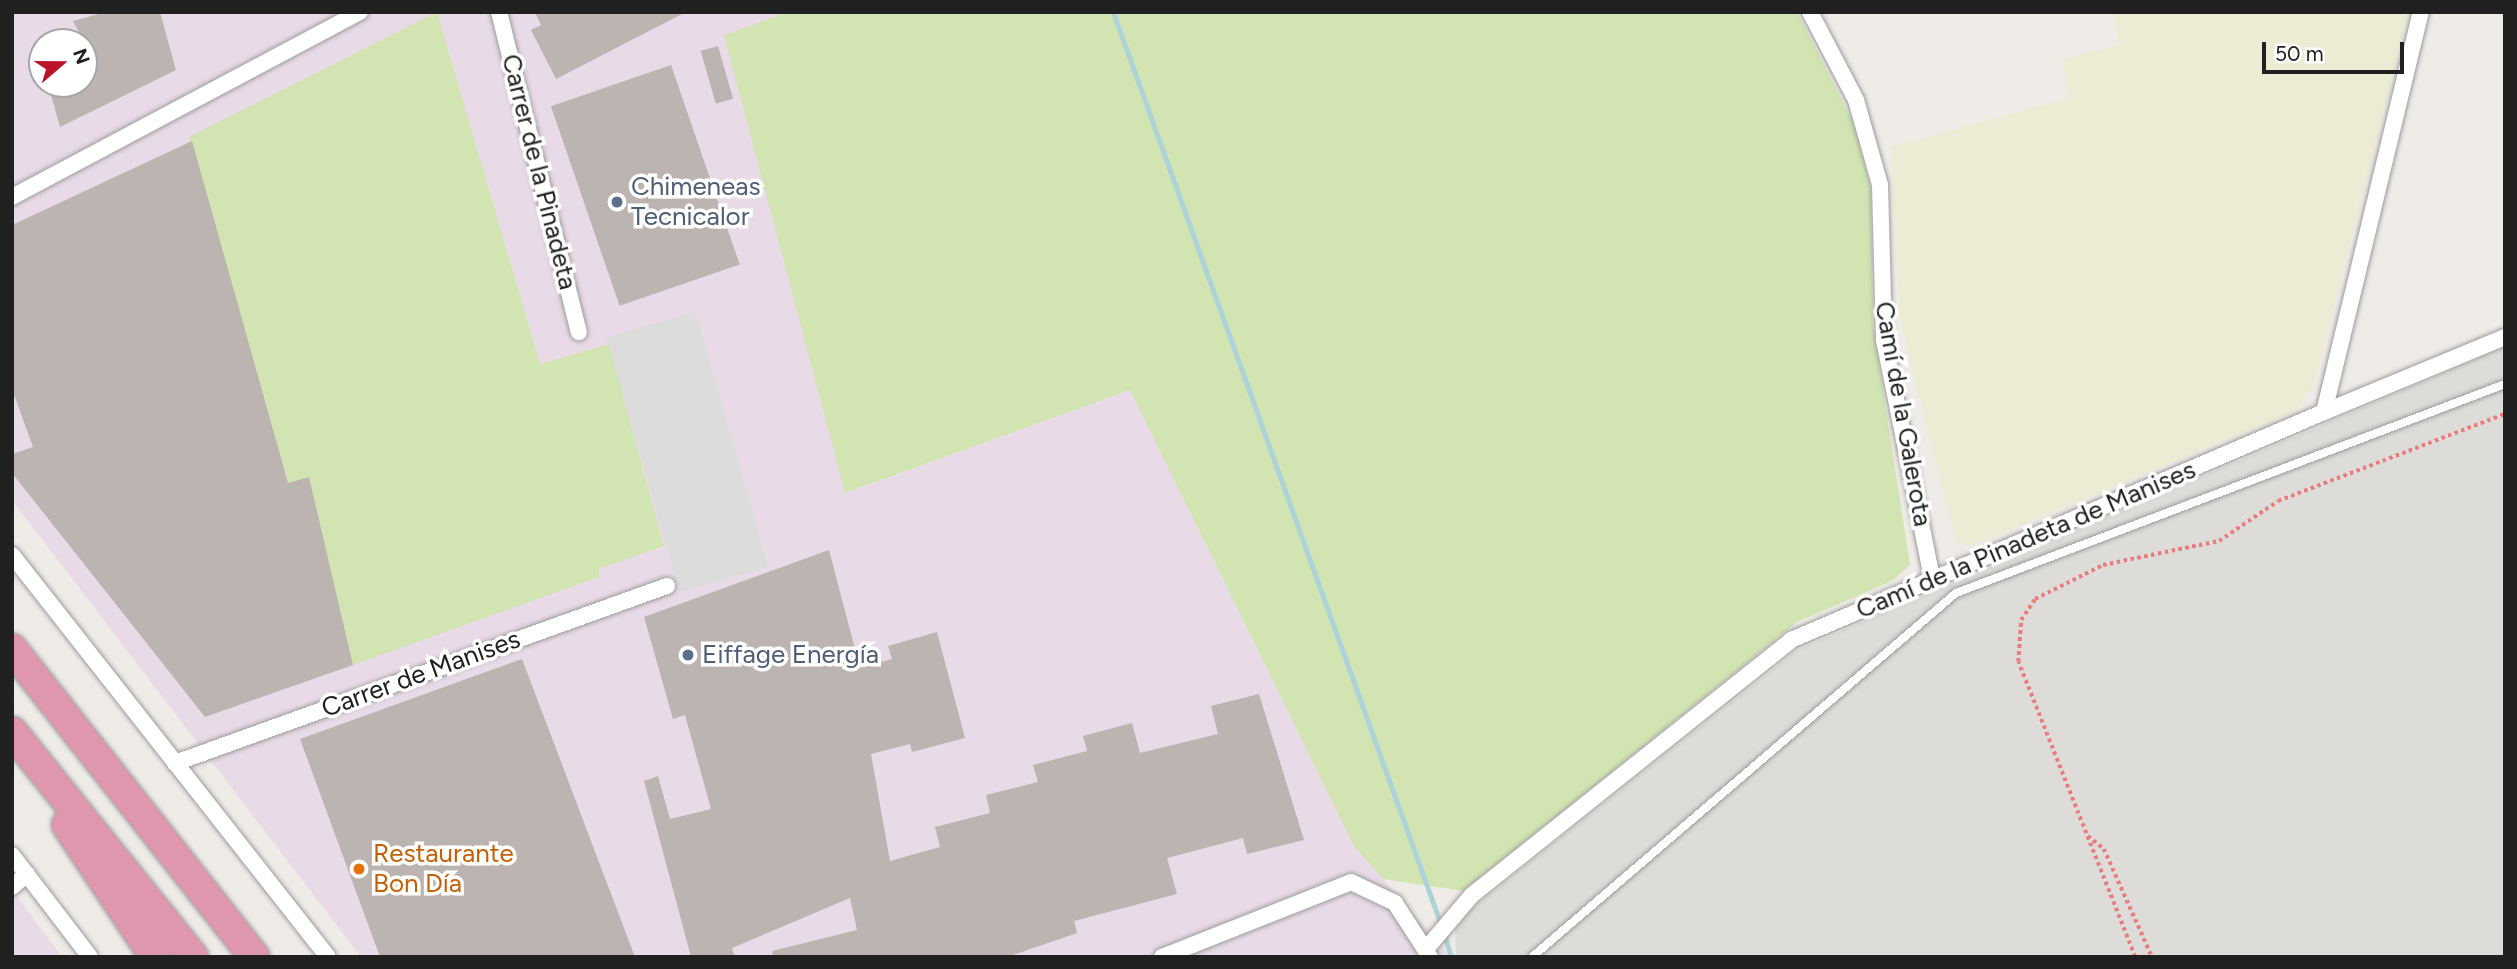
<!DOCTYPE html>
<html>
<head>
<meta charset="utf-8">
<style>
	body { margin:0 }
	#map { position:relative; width:2517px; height:969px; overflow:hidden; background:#efebe7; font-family:Figtree,sans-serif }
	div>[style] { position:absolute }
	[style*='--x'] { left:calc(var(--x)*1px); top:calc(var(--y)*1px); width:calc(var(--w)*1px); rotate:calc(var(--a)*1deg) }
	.industrial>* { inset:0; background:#e8dae7 }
	.airport>* { inset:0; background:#dedcd8 }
	.farmland>* { inset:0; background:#ecebd4 }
	.grass>* { inset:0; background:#d1e4b2 }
	.parking>* { inset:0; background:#dcdcdc; transform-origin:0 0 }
	.stream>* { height:5px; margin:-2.5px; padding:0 2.5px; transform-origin:2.5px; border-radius:2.5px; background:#acd4d8 }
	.building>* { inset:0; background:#bcb4b0; transform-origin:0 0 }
	.path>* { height:3.5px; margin-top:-1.75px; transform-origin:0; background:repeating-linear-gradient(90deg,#ec7b7d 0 3.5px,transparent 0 7px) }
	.roads { filter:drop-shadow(0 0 2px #9d9d9d) drop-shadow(0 0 2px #9d9d9d) }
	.service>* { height:8px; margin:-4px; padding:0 4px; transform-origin:4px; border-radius:4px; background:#fff }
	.minor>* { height:16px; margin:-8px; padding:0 8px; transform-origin:8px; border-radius:8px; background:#fff }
	.motorway>* { height:30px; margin:-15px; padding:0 15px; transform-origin:15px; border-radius:15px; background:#de97ad }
	.dots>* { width:19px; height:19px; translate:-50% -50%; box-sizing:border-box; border:4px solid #fff; border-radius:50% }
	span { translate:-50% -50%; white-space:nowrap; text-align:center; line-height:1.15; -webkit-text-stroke:7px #fff; paint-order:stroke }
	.street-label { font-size:26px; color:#202020 }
	.service-label { font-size:26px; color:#4e5e75 }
	.left { translate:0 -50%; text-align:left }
	.food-label { font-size:26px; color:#c56008 }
	.frame { position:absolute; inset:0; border:14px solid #202020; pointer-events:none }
	.north { position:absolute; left:28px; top:28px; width:70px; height:70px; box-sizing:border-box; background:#fff; border:2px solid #a6a6a6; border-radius:50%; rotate:70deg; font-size:19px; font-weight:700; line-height:28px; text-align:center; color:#202020 }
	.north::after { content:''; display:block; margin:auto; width:24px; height:32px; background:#bb1429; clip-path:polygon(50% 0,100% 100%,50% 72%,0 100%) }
	.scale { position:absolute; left:2262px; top:42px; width:142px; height:32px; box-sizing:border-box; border:4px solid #202020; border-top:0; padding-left:9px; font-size:21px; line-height:24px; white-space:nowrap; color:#202020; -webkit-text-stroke:5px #fff; paint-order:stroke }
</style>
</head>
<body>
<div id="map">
	<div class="industrial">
		<div style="clip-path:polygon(evenodd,12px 12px,788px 12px,725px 35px,846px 493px,1130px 390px,1354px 846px,1451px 957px,361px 957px,12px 500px,12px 12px,437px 13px,540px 364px,609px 345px,664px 546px,598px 569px,599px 577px,309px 477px,289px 483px,192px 141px,437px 13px,12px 12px,42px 42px,84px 42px,84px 84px,42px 84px,42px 42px)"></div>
		<div style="clip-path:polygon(12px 890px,62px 957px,12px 957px)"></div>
	</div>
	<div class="airport">
		<div style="clip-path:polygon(2505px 347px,2505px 957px,1456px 957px,1455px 930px,1469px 911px,1797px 650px)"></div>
	</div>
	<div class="farmland">
		<div style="clip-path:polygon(2113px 12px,2409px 12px,2314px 385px,2294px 412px,1973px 545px,1957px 544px,1900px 321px,1891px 147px,2069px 98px,2061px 59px,2120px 45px)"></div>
	</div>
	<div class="grass">
		<div style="clip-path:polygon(437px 12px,540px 364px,609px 344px,664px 546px,599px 569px,599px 577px,353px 665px,309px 478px,288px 483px,189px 137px)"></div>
		<div style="clip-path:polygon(788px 12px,1797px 12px,1855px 126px,1871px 191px,1873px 326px,1910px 565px,1892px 581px,1797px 622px,1464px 891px,1383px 879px,1354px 846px,1130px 390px,845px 493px,724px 35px)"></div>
	</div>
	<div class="parking">
		<div style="left:695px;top:312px;width:265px;height:92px;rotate:74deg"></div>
	</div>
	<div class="stream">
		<div style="--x:1113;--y:12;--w:970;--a:70.24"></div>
		<div style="--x:1444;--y:934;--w:24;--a:73"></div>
	</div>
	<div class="building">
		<div style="clip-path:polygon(106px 12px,160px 12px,176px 70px,60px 127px,48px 84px,84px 84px,84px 42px,73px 21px)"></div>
		<div style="clip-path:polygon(535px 12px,686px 12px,556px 79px,531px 30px,541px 25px)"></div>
		<div style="left:718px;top:46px;width:55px;height:18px;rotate:74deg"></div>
		<div style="left:671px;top:65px;width:211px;height:127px;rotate:71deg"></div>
		<div style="clip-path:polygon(192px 141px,288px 483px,309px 477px,353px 665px,205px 717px,12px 473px,12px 454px,33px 447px,12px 389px,12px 225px)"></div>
		<div style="clip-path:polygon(829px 550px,860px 668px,892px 659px,888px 646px,937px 632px,965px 738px,912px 752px,910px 744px,871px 754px,890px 861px,940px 847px,935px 827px,990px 813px,986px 795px,1038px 782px,1033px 765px,1087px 751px,1083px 736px,1132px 723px,1140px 753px,1218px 734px,1211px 706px,1259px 694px,1304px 840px,1247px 854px,1243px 838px,1167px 858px,1177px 894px,1074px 921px,1077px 933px,1007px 957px,773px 957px,772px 951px,857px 930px,850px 898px,732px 948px,735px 957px,691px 957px,644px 781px,658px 776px,670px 819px,711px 809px,685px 715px,673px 719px,644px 617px)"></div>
		<div style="clip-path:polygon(522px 659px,635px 957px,380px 957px,300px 739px)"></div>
	</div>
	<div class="path">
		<div style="--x:2088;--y:836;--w:21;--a:39"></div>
		<div style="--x:2104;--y:849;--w:118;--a:66"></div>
		<div style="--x:2135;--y:957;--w:317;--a:-111.6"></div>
		<div style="--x:2018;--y:662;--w:42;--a:-85.9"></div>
		<div style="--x:2021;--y:620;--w:25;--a:-56"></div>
		<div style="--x:2035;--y:599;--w:76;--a:-26.6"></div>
		<div style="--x:2103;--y:565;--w:118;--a:-11.7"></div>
		<div style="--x:2219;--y:541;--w:71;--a:-34.1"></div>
		<div style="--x:2278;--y:501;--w:243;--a:-21"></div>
	</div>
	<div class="roads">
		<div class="service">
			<div style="--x:1532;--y:957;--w:559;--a:-40.65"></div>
			<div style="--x:1956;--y:593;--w:587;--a:-20.84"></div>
		</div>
		<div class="minor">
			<div style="--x:499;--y:12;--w:330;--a:76"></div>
			<div style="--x:1810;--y:12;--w:99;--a:62.4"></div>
			<div style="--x:1856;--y:100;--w:88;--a:74.2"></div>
			<div style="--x:1880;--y:185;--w:155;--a:88.5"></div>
			<div style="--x:1884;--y:340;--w:242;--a:78.6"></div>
			<div style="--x:12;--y:197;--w:394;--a:-28"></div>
			<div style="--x:2324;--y:412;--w:196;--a:-22.5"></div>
			<div style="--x:12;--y:555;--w:511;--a:51.83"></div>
			<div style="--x:175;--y:763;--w:523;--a:-19.79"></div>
			<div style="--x:12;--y:855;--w:128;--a:52.6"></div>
			<div style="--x:12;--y:887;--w:20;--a:-41"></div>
			<div style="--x:1426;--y:949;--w:71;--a:-49.6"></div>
			<div style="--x:1472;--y:895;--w:408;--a:-38.6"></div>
			<div style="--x:1791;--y:640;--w:580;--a:-23.16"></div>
			<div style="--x:2324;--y:412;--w:412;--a:-76.4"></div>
			<div style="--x:1162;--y:957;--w:203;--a:-21.6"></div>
			<div style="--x:1351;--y:882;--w:49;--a:25.5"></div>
			<div style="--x:1395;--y:903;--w:64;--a:57.1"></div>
		</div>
		<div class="motorway">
			<div style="--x:12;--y:649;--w:392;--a:51.8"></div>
			<div style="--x:12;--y:732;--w:289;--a:51.2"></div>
			<div style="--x:67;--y:825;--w:159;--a:56.3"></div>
		</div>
	</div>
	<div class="dots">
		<div style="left:617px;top:202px;background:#5c6f8a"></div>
		<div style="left:688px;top:655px;background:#5c6f8a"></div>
		<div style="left:359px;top:869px;background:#e8710a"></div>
	</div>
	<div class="street-label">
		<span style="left:539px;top:172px;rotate:76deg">Carrer de la Pinadeta</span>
		<span style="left:1903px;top:414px;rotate:80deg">Camí de la Galerota</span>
		<span style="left:2026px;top:540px;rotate:-23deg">Camí de la Pinadeta de Manises</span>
		<span style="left:421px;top:674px;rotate:-20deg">Carrer de Manises</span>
	</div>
	<div class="service-label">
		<span class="left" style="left:631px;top:202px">Chimeneas<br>Tecnicalor</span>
		<span class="left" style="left:702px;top:655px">Eiffage Energía</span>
	</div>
	<div class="food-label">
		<span class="left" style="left:373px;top:869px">Restaurante<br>Bon Día</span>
	</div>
	<div class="frame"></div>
	<div class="north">N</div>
	<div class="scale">50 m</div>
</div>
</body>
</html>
